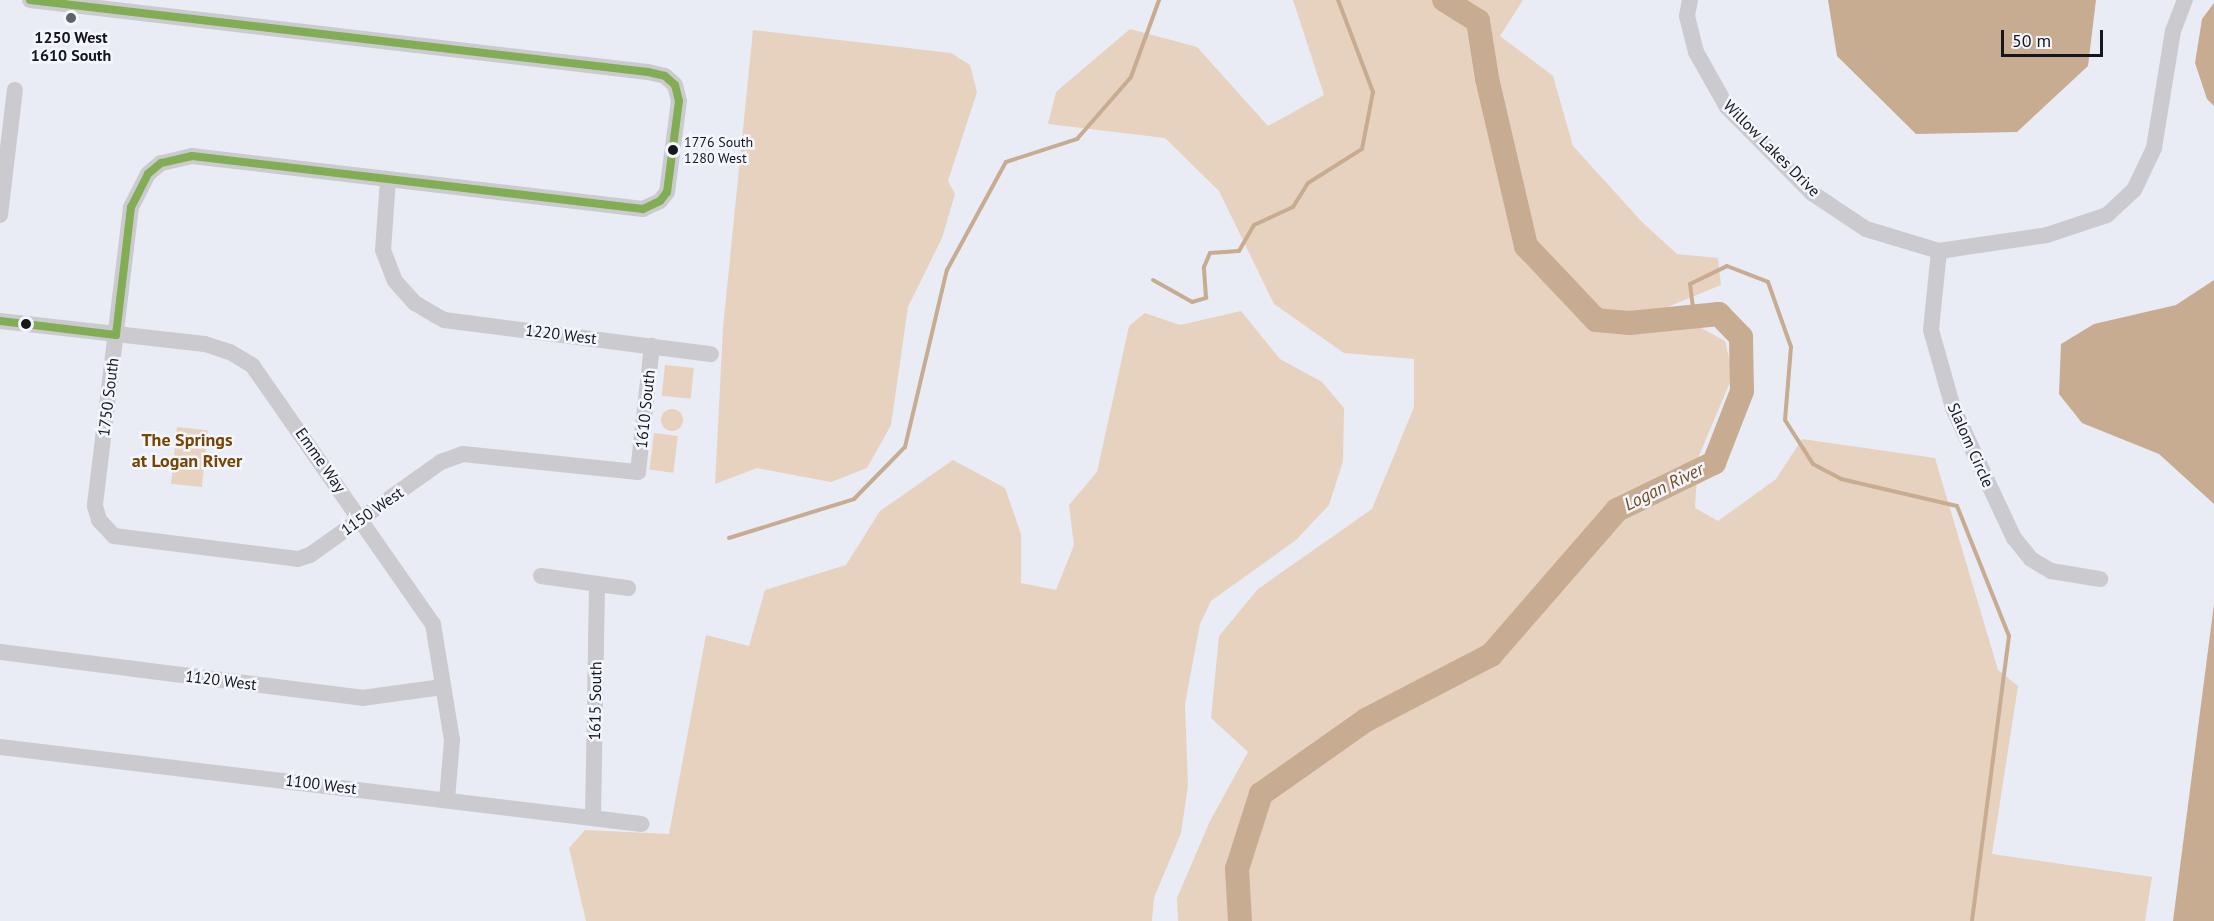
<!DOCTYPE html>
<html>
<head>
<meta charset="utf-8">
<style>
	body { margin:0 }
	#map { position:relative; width:2214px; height:921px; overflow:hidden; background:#e9ecf5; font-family:"PT Sans",sans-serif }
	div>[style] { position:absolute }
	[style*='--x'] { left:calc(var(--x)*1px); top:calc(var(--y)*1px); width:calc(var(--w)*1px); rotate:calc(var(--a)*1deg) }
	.green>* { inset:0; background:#e7d2c0; transform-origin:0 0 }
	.round { border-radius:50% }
	.water>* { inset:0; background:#c8ac92 }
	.stream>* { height:4px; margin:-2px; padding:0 2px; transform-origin:2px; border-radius:2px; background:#c8ac92 }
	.river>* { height:24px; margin:-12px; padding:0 12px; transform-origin:12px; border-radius:12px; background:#c8ac92 }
	.minor>* { height:16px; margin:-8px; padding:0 8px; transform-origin:8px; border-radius:8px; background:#cbcbcf }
	.bus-1>* { height:8px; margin:-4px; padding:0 4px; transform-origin:4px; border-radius:4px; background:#82ad55 }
	.dots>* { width:16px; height:16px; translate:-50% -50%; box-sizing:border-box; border:3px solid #f4f6fe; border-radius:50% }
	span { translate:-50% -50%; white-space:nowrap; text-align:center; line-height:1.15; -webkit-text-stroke:5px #f4f6fe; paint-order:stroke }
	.bus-label { font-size:14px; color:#16171e }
	.left { translate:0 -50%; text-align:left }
	.poi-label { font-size:16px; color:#16171e; font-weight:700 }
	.street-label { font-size:16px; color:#16171e }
	.neighbourhood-label { font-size:18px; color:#774500; font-weight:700 }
	.water-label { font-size:18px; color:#774c1e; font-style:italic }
	.scale { position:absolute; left:2001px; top:30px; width:102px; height:27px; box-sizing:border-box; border:3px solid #16171e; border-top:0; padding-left:8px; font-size:18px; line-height:21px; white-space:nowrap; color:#16171e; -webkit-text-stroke:4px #f4f6fe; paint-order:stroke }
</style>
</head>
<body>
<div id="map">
	<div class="green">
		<div style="clip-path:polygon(1293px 0,1523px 0,1500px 36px,1553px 76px,1573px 146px,1642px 222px,1677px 254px,1718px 258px,1721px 285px,1665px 308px,1725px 341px,1733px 375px,1698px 458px,1695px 508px,1718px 521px,1776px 479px,1802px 439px,1935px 458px,1998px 670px,2018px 686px,1992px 854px,2152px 877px,2145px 921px,1178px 921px,1177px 898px,1210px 821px,1248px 752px,1211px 718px,1219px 636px,1258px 589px,1372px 509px,1414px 407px,1414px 359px,1344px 353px,1274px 304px,1219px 191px,1165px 138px,1048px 124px,1056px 92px,1130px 29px,1197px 47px,1268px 126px,1324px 95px)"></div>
		<div style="clip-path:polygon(753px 30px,951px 53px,970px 65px,977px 92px,948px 181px,955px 194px,942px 238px,908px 307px,891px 425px,867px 468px,831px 482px,757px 468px,715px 484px,723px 328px)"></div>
		<div style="clip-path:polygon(1241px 311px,1280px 359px,1322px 382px,1344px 408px,1343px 461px,1329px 505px,1296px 540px,1211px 601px,1200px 624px,1185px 704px,1188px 786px,1181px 833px,1154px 898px,1152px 921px,586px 921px,569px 848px,585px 830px,669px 834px,706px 635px,749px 646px,765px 590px,846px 565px,880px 511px,953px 460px,1005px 488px,1021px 534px,1021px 583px,1056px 590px,1074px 545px,1069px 505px,1097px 472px,1129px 326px,1145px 313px,1180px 325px)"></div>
		<div style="left:665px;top:365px;width:29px;height:31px;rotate:6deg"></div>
		<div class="round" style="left:661px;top:409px;width:22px;height:22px"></div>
		<div style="left:177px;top:427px;width:31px;height:57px;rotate:6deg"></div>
		<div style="left:654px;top:433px;width:24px;height:37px;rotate:7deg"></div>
	</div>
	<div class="water">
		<div style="clip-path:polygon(1828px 0,2096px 0,2088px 66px,2017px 132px,1916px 134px,1837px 56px)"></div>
		<div style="clip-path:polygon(2214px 3px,2214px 106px,2207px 99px,2195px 63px,2202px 19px)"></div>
		<div style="clip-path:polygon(2214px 280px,2214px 504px,2159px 454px,2082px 423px,2059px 394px,2061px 344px,2094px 324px,2176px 305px)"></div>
		<div style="clip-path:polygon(2214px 604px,2214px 921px,2173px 921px)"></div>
	</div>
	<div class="stream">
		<div style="--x:1153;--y:280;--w:45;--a:29.4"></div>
		<div style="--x:1192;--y:302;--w:15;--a:-16"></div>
		<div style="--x:1206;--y:298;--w:31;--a:-94"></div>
		<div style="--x:1204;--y:267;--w:15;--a:-67"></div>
		<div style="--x:1210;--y:253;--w:29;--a:-4"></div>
		<div style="--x:1239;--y:251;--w:30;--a:-60"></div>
		<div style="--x:1254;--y:225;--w:43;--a:-24.8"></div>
		<div style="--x:1293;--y:207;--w:28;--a:-58"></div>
		<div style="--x:1308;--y:183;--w:64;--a:-32.2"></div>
		<div style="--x:1362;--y:149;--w:58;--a:-79.1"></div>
		<div style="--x:1373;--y:92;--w:98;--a:-110.8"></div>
		<div style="--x:1694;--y:316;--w:32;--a:-97"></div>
		<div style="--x:1690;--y:284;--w:41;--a:-25.9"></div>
		<div style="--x:1727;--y:266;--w:44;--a:21.3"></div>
		<div style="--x:1768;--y:282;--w:69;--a:70.5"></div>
		<div style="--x:1791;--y:347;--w:73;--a:94.7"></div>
		<div style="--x:1785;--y:420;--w:52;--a:57.5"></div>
		<div style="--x:1813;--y:464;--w:32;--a:28"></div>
		<div style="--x:1841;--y:479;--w:119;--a:13.1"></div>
		<div style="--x:1957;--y:506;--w:140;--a:68.2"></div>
		<div style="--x:2009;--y:636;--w:287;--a:97.4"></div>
		<div style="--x:729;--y:538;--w:131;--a:-17.3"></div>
		<div style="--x:854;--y:499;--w:73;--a:-45.6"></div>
		<div style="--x:905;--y:447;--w:182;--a:-76.7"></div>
		<div style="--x:947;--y:270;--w:123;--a:-61.4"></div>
		<div style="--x:1006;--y:162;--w:75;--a:-17.9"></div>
		<div style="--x:1077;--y:139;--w:82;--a:-48.9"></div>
		<div style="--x:1131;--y:77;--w:82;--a:-70"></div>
	</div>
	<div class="river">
		<div style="--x:1240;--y:921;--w:52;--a:-93.3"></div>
		<div style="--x:1237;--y:869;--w:79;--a:-72.3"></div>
		<div style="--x:1261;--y:794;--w:128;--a:-35.2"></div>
		<div style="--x:1366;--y:720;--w:141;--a:-27.5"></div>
		<div style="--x:1491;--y:655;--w:192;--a:-49"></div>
		<div style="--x:1617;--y:510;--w:108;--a:-25.9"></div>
		<div style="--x:1714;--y:463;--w:77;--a:-68.7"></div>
		<div style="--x:1742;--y:391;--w:54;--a:-91.1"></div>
		<div style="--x:1741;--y:337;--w:32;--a:-134"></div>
		<div style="--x:1719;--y:314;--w:90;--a:174.3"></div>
		<div style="--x:1629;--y:323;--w:33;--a:-175"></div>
		<div style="--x:1596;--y:320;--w:102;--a:-133.4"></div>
		<div style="--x:1526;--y:246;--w:172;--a:-103.1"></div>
		<div style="--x:1487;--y:78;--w:58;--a:-99"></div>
		<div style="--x:1478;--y:21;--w:40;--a:-148"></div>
	</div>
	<div class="minor">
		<div style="--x:30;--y:0;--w:622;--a:6.65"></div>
		<div style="--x:648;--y:72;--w:17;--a:13"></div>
		<div style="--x:665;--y:76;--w:13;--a:42"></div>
		<div style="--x:675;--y:85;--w:16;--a:76"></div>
		<div style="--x:679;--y:101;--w:92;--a:97.5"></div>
		<div style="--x:667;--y:192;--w:11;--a:128"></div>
		<div style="--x:660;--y:201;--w:19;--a:155"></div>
		<div style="--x:643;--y:209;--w:454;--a:-173.3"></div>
		<div style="--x:192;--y:156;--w:32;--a:167"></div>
		<div style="--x:161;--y:163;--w:17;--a:140"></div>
		<div style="--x:148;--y:174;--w:37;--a:117"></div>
		<div style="--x:131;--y:207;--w:301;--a:96.9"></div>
		<div style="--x:95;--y:506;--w:15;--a:74"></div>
		<div style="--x:99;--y:520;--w:22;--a:47"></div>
		<div style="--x:114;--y:536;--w:185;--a:7.1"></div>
		<div style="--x:298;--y:559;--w:13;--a:-18"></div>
		<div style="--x:310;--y:555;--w:161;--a:-35.4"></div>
		<div style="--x:441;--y:462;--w:23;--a:-20"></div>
		<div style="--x:463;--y:454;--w:176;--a:5.9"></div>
		<div style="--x:638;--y:472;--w:127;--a:-83.7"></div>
		<div style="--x:1690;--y:0;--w:16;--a:101"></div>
		<div style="--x:1687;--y:16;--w:37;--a:76"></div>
		<div style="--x:1696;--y:52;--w:63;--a:60.6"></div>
		<div style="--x:1727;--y:107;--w:121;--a:45.3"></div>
		<div style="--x:1812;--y:193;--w:65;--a:33.7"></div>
		<div style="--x:1866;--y:229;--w:76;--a:16.8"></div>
		<div style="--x:1939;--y:251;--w:109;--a:-8.4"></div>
		<div style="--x:2047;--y:235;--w:63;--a:-18.4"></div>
		<div style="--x:2107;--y:215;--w:37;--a:-43"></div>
		<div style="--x:2134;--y:190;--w:47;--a:-64.5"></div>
		<div style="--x:2154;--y:148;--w:119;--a:-80.8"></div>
		<div style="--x:2173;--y:31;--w:33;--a:-69"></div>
		<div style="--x:388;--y:179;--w:71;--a:94"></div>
		<div style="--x:383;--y:250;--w:33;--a:69"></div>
		<div style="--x:395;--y:281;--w:30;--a:48"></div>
		<div style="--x:415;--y:303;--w:23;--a:31"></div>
		<div style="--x:435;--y:315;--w:10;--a:29"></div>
		<div style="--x:444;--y:320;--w:269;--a:7.3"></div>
		<div style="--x:0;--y:215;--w:126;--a:-83.2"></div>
		<div style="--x:1939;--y:251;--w:79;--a:95.8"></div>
		<div style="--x:1931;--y:330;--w:81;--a:74.2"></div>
		<div style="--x:1953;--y:408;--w:144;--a:64.9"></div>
		<div style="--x:2014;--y:538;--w:27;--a:51"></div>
		<div style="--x:2031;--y:559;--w:23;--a:31"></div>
		<div style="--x:2051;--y:571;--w:50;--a:9.3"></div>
		<div style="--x:0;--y:321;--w:206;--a:6.4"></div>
		<div style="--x:205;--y:344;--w:26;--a:18"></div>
		<div style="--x:230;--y:352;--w:26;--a:31"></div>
		<div style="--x:252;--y:365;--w:316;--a:55.1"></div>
		<div style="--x:433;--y:624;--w:118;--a:80.7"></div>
		<div style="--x:452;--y:740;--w:59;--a:94.8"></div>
		<div style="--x:541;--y:576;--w:88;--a:7.9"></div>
		<div style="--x:0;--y:652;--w:365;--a:7.2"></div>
		<div style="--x:362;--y:698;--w:81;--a:-7.8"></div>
		<div style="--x:0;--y:747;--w:646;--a:6.85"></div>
		<div style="--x:593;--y:816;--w:231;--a:-89"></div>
	</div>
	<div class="bus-1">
		<div style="--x:30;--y:0;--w:622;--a:6.65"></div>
		<div style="--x:648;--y:72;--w:17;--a:13"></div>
		<div style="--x:665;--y:76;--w:13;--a:42"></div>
		<div style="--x:675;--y:85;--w:16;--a:76"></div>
		<div style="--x:679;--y:101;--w:92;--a:97.5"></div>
		<div style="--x:667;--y:192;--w:11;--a:128"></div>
		<div style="--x:660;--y:201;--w:19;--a:155"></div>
		<div style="--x:643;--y:209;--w:454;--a:-173.3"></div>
		<div style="--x:192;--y:156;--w:32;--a:167"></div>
		<div style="--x:161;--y:163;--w:17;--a:140"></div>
		<div style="--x:148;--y:174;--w:37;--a:117"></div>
		<div style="--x:131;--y:207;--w:129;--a:96.7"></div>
		<div style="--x:0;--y:321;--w:117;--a:6.9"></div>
	</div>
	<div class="dots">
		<div style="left:71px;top:18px;background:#606269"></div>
		<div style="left:673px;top:150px;background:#16171e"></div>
		<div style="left:26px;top:324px;background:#16171e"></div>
	</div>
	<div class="bus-label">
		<span class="left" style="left:684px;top:150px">1776 South<br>1280 West</span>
	</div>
	<div class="poi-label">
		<span style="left:71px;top:46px">1250 West<br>1610 South</span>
	</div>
	<div class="street-label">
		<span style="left:1772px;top:148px;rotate:45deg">Willow Lakes Drive</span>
		<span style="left:561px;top:334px;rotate:7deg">1220 West</span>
		<span style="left:108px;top:397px;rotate:-83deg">1750 South</span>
		<span style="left:645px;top:409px;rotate:-84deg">1610 South</span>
		<span style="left:1971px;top:445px;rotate:66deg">Slalom Circle</span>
		<span style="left:321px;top:460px;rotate:55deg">Emme Way</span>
		<span style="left:372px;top:511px;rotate:-35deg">1150 West</span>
		<span style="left:221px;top:680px;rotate:7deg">1120 West</span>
		<span style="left:595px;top:701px;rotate:-89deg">1615 South</span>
		<span style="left:321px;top:784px;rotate:7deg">1100 West</span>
	</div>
	<div class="neighbourhood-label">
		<span style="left:187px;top:451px">The Springs<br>at Logan River</span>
	</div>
	<div class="water-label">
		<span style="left:1664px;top:487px;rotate:-26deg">Logan River</span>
	</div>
	<div class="scale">50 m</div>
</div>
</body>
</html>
